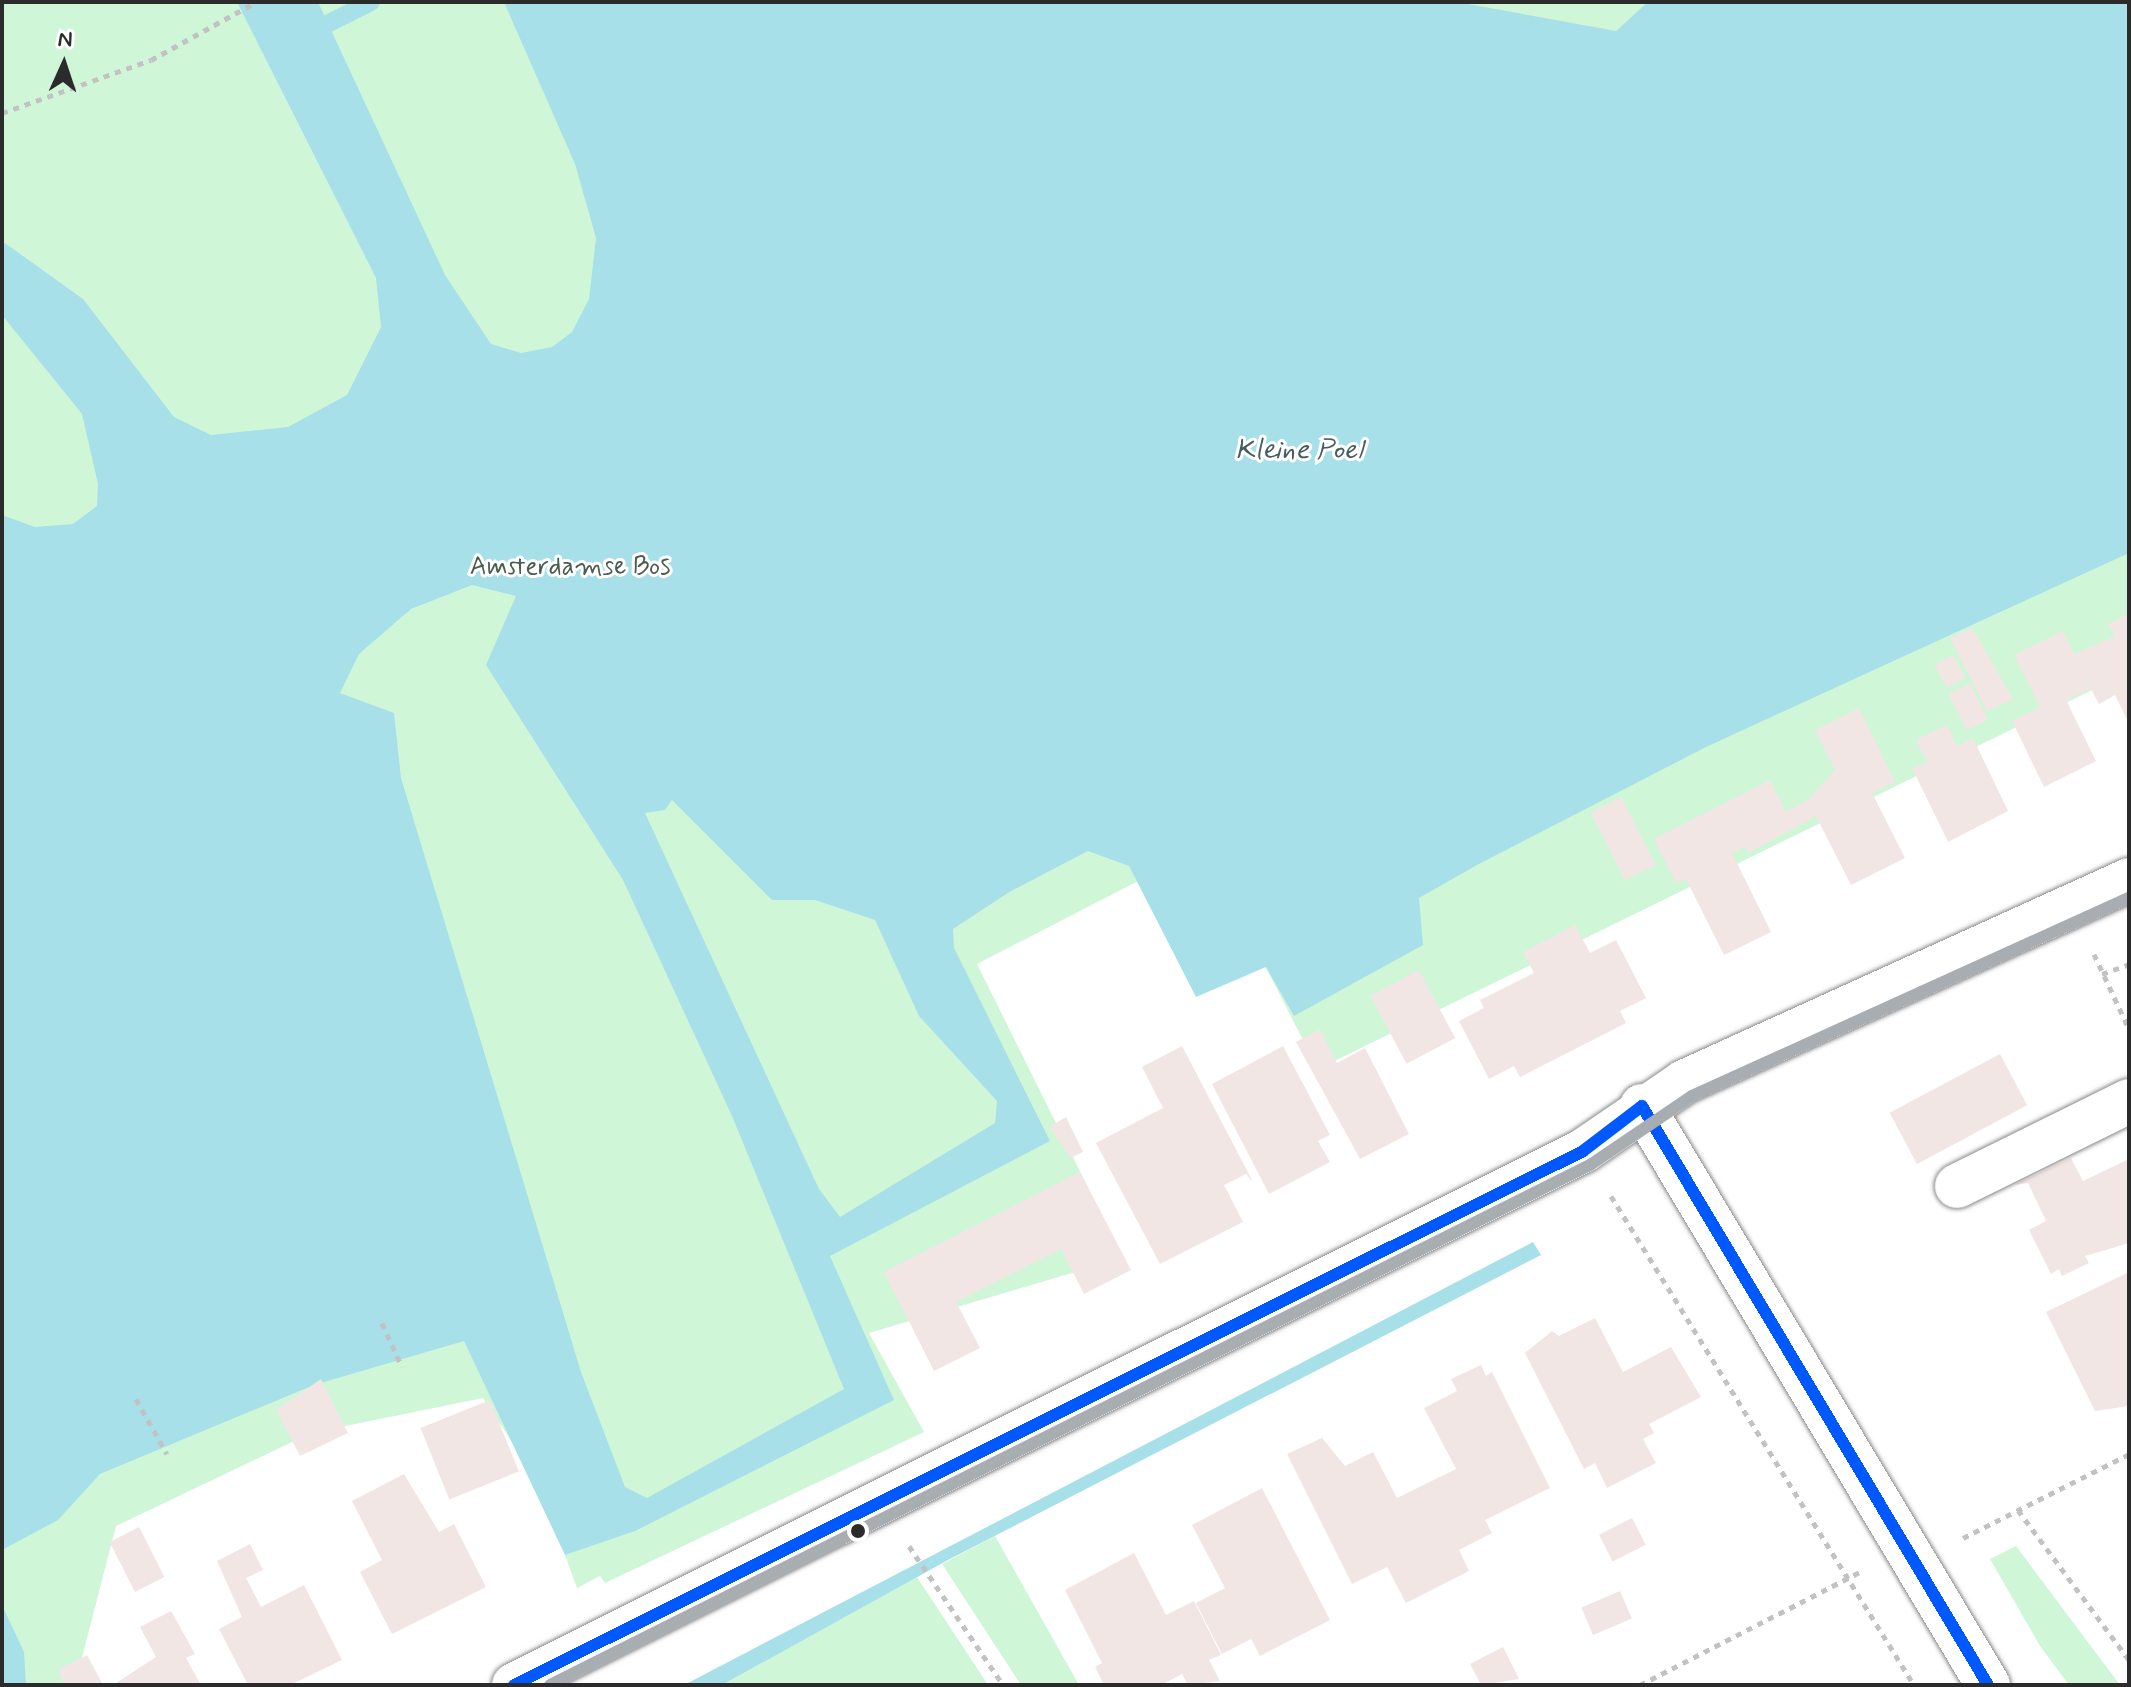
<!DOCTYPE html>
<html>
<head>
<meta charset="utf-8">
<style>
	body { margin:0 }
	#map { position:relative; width:2131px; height:1687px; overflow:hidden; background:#fff; font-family:Mynerve,sans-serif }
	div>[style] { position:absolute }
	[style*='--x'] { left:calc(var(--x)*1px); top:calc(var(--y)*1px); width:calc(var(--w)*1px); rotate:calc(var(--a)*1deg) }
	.green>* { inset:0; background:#d0f6d8 }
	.water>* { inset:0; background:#a8e0e9 }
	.stream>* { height:18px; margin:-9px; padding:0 9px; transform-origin:9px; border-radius:9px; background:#a8e0e9 }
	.building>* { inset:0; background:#f1e6e4; transform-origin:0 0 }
	.path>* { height:5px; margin-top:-2.5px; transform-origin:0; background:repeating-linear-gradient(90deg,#c2c2c2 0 6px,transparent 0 12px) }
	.roads { filter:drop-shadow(0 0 2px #8a8a8a) drop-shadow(0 0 2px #8a8a8a) }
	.minor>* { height:44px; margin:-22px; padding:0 22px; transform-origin:22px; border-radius:22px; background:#fff }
	.bus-1>* { height:12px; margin:-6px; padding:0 6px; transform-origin:6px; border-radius:6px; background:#0059ff }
	.bus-2>* { height:12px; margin:-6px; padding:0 6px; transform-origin:6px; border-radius:6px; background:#a8adb2 }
	.dots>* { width:22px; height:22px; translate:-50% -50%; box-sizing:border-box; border:4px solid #fff; border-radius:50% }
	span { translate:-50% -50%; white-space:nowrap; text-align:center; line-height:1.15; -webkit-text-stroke:6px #fff; paint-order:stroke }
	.park-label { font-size:26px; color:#4a5c4e }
	.water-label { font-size:28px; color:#455d61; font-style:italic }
	.frame { position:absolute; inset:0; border:4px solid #2b2b2b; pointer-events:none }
	.north { position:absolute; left:24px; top:24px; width:80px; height:80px; -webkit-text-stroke:6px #fff; paint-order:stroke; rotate:3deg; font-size:22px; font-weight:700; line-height:32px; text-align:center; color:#2b2b2b }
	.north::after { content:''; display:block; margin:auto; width:28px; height:36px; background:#2b2b2b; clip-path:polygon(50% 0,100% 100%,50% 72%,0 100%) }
</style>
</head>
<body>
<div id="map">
	<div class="green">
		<div style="clip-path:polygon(2px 2px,2129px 2px,2129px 672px,1318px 1069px,1204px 847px,977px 964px,1123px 1258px,869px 1333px,924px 1432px,605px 1583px,600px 1576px,577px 1588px,565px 1555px,582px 1548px,483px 1398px,311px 1433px,116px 1526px,75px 1685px,2px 1685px)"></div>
		<div style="clip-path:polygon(995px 1536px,1079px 1685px,1021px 1685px,942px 1564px)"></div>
		<div style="clip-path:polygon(2016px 1546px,2120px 1685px,2069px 1685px,2040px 1646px,1990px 1559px)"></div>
		<div style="clip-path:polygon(917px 1577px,988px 1685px,722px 1685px)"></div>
	</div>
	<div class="water">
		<div style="clip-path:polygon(evenodd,237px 2px,318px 2px,445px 275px,491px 344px,521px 353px,552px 347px,572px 332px,589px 299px,596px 238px,575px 164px,504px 2px,1457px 2px,1616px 31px,1648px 2px,2129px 2px,2129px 553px,1706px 747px,1477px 865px,1419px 898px,1423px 945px,1294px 1016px,1266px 967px,1196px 997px,1129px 866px,1088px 851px,1011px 891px,953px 929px,954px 948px,1050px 1141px,830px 1256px,894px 1400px,635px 1531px,565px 1555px,464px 1341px,314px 1385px,100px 1474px,58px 1520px,2px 1550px,2px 515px,35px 527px,73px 524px,97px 506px,98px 484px,82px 414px,2px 315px,2px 241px,83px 299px,174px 417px,211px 435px,288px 427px,347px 395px,381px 327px,376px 278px,237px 2px,472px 585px,516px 596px,486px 665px,623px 880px,732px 1116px,844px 1389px,647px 1498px,625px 1487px,581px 1372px,401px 778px,394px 713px,340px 693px,359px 654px,411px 609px,472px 585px,237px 2px,672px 800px,772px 900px,815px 900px,875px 920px,919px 1016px,997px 1101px,995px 1123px,840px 1217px,819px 1189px,645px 813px,665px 810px,672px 800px)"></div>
		<div style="clip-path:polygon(1533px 1242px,1541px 1255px,948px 1560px,722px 1685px,684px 1685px)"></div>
		<div style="clip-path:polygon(2px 1605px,24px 1652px,26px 1685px,2px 1685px)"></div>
	</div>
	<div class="stream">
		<div style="--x:309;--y:33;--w:69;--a:-26.6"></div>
	</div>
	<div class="building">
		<div style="clip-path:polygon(2129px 614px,2129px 724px,2115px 695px,2099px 704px,2085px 678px,2090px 689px,2066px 700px,2096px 761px,2044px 787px,2012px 721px,2040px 707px,2014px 655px,2063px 631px,2074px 654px,2115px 636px,2108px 624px)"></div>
		<div style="clip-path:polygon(1972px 628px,2013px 699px,1987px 711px,1950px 638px)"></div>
		<div style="left:1953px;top:655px;width:26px;height:21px;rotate:62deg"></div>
		<div style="left:1970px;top:683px;width:41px;height:24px;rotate:64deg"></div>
		<div style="clip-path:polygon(1859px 708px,1895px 782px,1872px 793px,1905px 858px,1851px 885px,1816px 816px,1748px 853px,1745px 847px,1732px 853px,1771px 932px,1724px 955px,1686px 879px,1676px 883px,1654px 839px,1770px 780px,1785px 811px,1808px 800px,1835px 770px,1815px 730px)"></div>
		<div style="clip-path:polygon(1947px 725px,1957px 746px,1973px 738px,2008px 811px,1948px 842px,1912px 768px,1927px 762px,1916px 740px)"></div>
		<div style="left:1621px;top:797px;width:76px;height:34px;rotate:63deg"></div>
		<div style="clip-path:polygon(1575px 925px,1590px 953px,1616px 940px,1646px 998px,1620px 1011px,1626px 1023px,1520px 1077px,1514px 1066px,1489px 1079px,1459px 1021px,1484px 1008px,1480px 1000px,1534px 973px,1523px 952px)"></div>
		<div style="left:1419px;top:970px;width:77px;height:55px;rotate:62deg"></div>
		<div style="clip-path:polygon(1320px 1029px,1337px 1063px,1365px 1048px,1409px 1134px,1360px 1159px,1296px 1042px)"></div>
		<div style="clip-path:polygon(1182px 1046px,1253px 1182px,1246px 1174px,1224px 1185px,1243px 1222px,1160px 1264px,1096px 1143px,1163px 1108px,1142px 1067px)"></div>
		<div style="clip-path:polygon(1283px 1046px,1330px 1135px,1318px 1141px,1330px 1162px,1269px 1194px,1212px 1084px)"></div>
		<div style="left:2000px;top:1054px;width:58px;height:125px;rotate:62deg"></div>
		<div style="clip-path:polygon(1066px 1117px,1083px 1152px,1071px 1158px,1049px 1127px)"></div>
		<div style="clip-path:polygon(2071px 1158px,2083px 1181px,2129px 1159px,2129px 1243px,2085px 1256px,2089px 1263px,2062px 1276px,2059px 1269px,2051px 1274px,2029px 1230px,2046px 1221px,2028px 1183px,2014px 1185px)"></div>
		<div style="clip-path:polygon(1080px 1172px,1131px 1270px,1084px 1294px,1061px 1249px,956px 1302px,980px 1348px,934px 1371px,884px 1272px)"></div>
		<div style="clip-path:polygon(2129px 1272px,2129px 1406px,2095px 1411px,2046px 1312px)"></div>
		<div style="clip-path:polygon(1595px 1318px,1623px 1372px,1671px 1347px,1701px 1397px,1649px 1424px,1654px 1433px,1643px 1439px,1656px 1463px,1607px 1488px,1595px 1463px,1584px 1469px,1525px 1353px,1552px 1331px,1559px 1336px)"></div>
		<div style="clip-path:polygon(1481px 1365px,1486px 1376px,1492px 1372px,1550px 1488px,1485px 1520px,1492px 1533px,1459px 1550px,1469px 1571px,1406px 1603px,1387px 1567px,1352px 1584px,1287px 1454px,1322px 1438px,1345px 1466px,1373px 1452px,1397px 1498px,1456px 1469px,1424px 1408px,1457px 1391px,1451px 1379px)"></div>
		<div style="clip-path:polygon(321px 1379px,348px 1433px,300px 1456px,276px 1410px)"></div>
		<div style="left:490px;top:1400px;width:77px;height:75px;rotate:68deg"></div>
		<div style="clip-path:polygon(404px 1474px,439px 1532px,454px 1524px,486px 1587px,392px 1634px,360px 1572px,382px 1560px,352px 1501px)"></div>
		<div style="clip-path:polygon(1262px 1488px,1330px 1620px,1260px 1656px,1251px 1639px,1222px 1654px,1196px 1603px,1225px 1588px,1192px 1525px)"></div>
		<div style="left:1632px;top:1518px;width:30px;height:37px;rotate:63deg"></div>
		<div style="left:139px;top:1527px;width:56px;height:33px;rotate:63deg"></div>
		<div style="clip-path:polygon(250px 1544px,263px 1570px,246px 1578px,261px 1607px,304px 1585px,342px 1660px,290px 1685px,248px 1685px,219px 1629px,242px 1617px,217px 1561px)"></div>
		<div style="clip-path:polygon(1134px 1553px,1166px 1615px,1194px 1601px,1221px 1655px,1209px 1660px,1220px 1681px,1188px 1685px,1182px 1674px,1161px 1685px,1104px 1685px,1095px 1667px,1102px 1663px,1065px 1590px)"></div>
		<div style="left:1620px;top:1591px;width:30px;height:42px;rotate:67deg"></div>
		<div style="clip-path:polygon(171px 1611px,195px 1654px,186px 1658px,201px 1685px,113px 1685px,156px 1657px,140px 1627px)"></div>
		<div style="clip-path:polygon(1503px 1647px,1519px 1679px,1481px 1685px,1470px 1664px)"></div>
		<div style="clip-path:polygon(87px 1655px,103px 1685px,65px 1685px,58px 1670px)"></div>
	</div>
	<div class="path">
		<div style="--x:2;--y:113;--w:158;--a:-19.6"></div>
		<div style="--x:151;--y:60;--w:120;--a:-28.9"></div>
		<div style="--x:2094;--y:954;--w:83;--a:65"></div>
		<div style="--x:2102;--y:974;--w:29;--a:-20"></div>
		<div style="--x:1611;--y:1196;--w:575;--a:58.22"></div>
		<div style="--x:382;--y:1323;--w:48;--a:65.6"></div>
		<div style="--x:136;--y:1399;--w:63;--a:60.6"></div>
		<div style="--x:2018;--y:1510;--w:187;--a:53.5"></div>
		<div style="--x:1963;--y:1538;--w:186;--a:-26.8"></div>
		<div style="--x:909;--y:1546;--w:168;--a:55.9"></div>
		<div style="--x:1640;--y:1685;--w:247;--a:-27.2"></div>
	</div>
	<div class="roads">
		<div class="minor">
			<div style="--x:1642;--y:1106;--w:675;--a:59.14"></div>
			<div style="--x:1957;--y:1186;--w:192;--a:-26.3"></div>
			<div style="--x:514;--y:1685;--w:1195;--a:-26.54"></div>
			<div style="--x:1583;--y:1151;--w:122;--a:-34.3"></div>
			<div style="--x:1684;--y:1082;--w:489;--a:-24.4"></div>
		</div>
	</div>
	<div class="bus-1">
		<div style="--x:1642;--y:1106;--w:675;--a:59.14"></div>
		<div style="--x:514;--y:1685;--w:1195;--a:-26.54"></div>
		<div style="--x:1583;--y:1151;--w:74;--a:-37.3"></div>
	</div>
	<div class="bus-2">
		<div style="--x:550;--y:1685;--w:1163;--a:-26.57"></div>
		<div style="--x:1590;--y:1165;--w:123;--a:-34.1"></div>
		<div style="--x:1692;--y:1096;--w:480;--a:-24.4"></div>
	</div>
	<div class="dots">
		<div style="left:858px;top:1531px;background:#2b2b2b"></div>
	</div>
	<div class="park-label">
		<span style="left:570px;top:568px">Amsterdamse Bos</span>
	</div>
	<div class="water-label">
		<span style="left:1299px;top:451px">Kleine Poel</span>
	</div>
	<div class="frame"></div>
	<div class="north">N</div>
</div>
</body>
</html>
